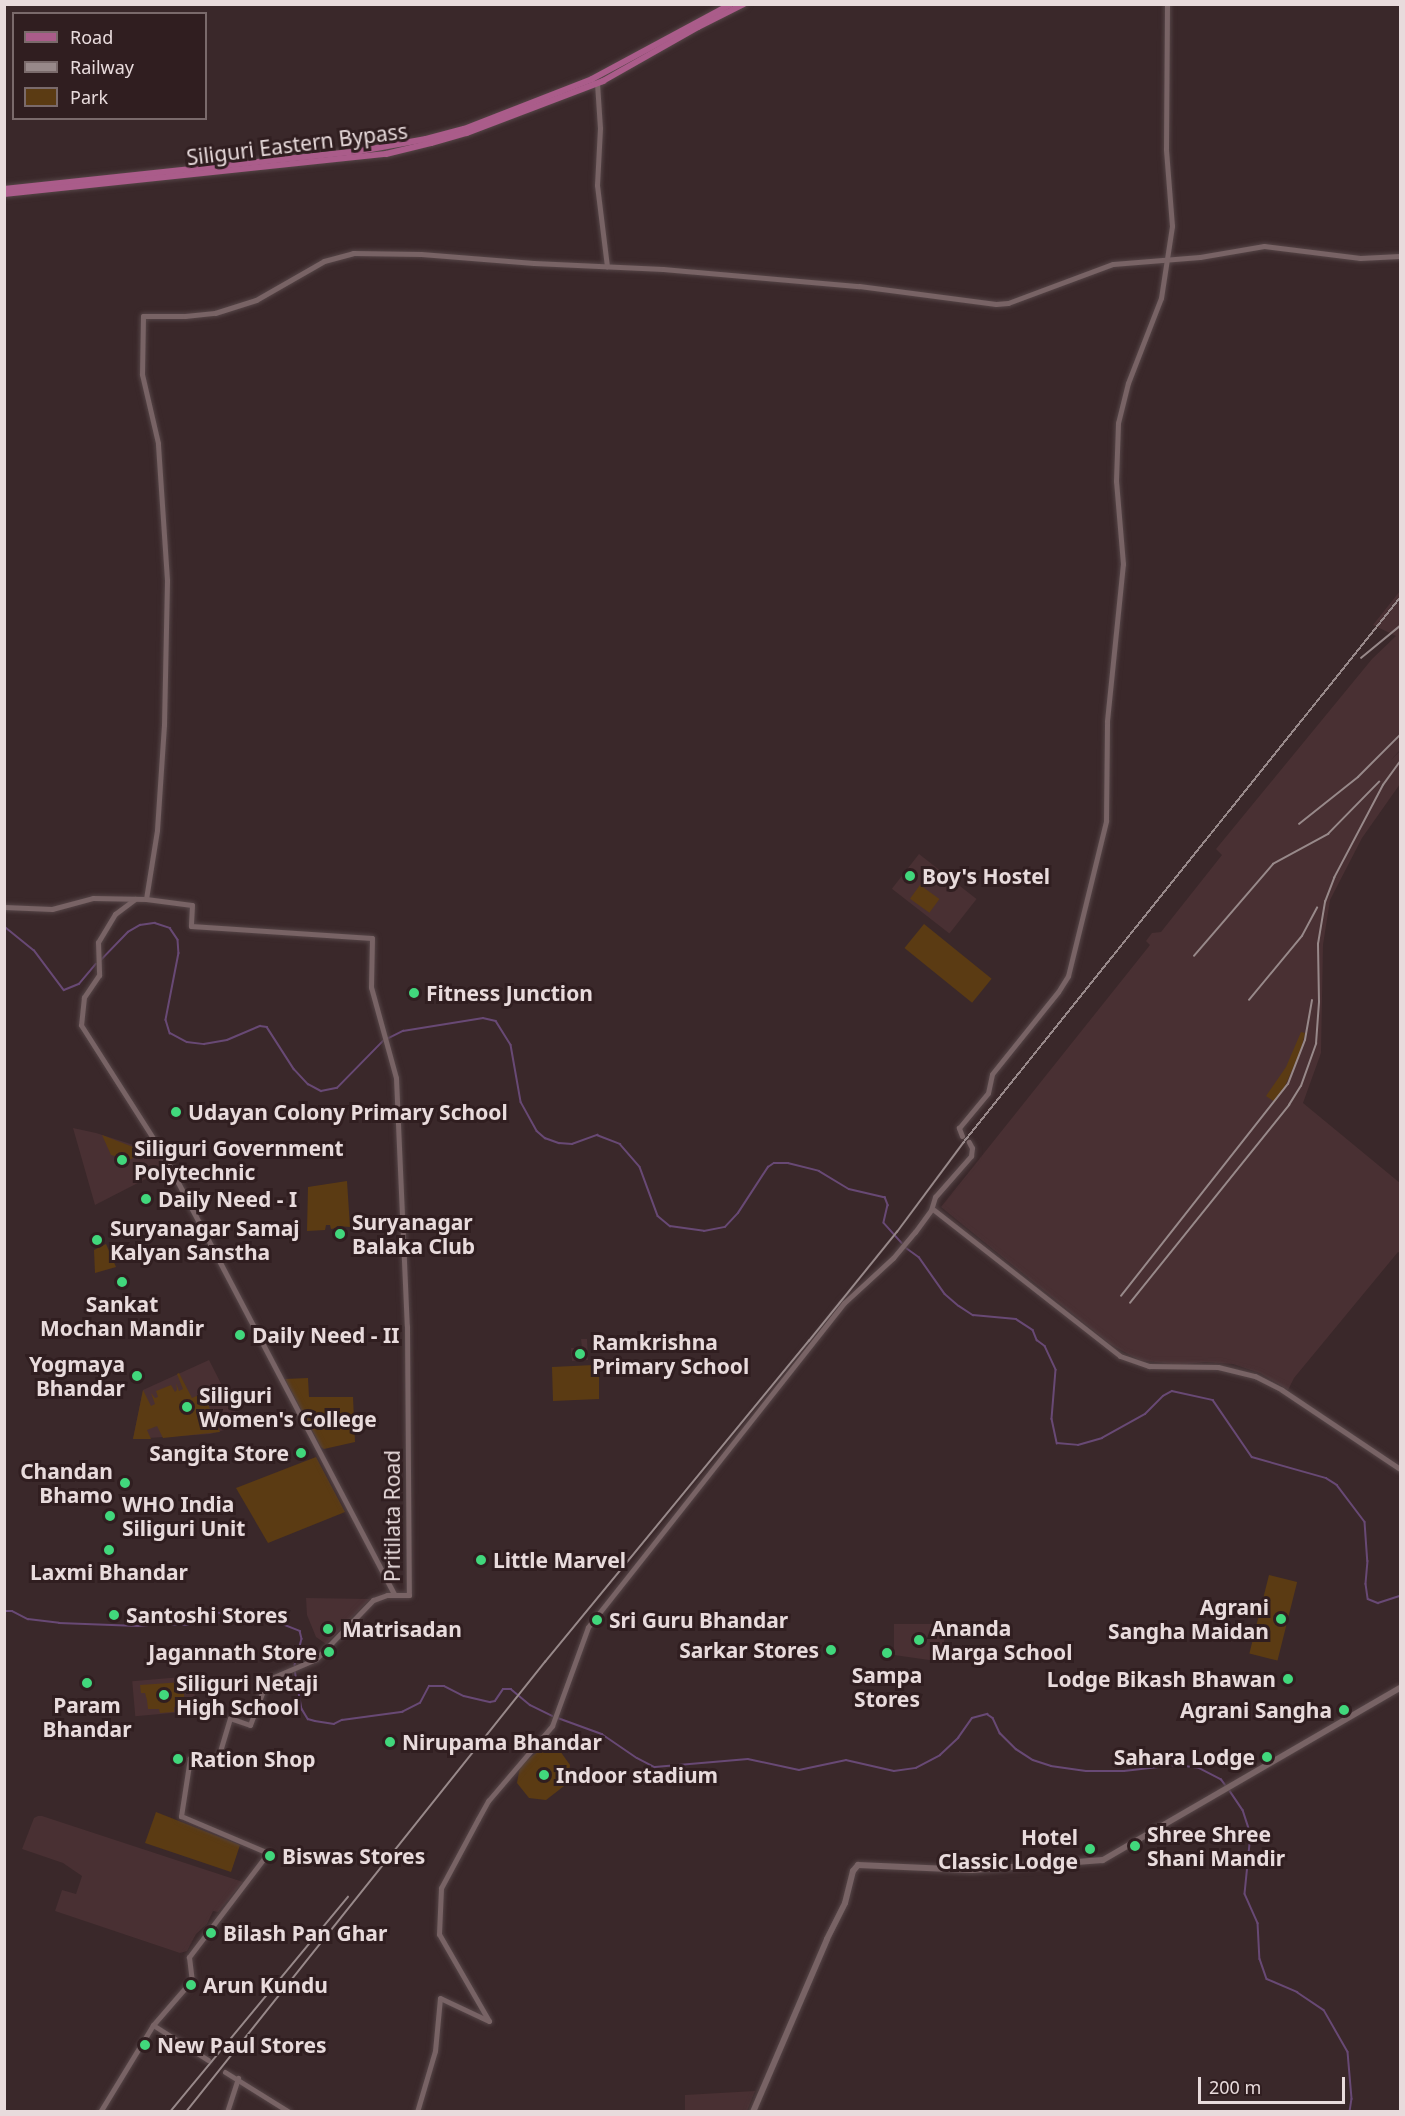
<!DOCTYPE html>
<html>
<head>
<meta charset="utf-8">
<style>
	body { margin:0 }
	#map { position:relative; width:1405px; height:2116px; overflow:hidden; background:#3a282a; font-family:"Noto Sans",sans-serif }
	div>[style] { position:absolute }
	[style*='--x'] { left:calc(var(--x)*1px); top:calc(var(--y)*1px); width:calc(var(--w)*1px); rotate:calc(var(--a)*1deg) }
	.built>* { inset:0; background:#493033; transform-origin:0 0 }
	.green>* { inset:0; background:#5b3b13; transform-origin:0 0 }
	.stream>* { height:1.5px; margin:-0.75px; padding:0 0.75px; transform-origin:0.75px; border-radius:0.75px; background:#684975 }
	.roads { filter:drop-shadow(0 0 2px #554547) drop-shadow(0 0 2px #554547) }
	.tertiary>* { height:5px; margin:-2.5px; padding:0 2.5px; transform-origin:2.5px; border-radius:2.5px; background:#786365 }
	.secondary>* { height:6px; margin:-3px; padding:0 3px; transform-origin:3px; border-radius:3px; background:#786365 }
	.primary>* { height:6px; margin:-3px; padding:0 3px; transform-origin:3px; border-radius:3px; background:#aa5c8a }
	.rail>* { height:1.5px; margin:-0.75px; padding:0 0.75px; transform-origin:0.75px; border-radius:0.75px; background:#98898a }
	.dots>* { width:16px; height:16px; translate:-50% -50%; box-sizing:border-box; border:3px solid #301e20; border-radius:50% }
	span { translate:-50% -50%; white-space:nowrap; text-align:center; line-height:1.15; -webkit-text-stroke:6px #301e20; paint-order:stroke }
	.street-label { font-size:21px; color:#e8dbdc }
	.poi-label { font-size:21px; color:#e8dbdc; font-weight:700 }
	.left { translate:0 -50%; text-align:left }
	.right { translate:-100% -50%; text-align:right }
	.frame { position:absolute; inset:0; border:6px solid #e8dbdc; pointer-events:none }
	.legend { position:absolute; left:12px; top:12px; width:195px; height:108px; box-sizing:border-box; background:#301e20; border:2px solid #7a6a6b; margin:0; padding:8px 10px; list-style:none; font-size:18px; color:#e8dbdc }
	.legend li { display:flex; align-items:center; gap:12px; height:30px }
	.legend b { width:30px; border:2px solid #7a6a6b }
	.scale { position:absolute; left:1198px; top:2077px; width:147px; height:27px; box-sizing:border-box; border:3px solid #e8dbdc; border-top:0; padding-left:8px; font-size:18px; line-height:21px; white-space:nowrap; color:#e8dbdc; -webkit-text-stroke:4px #301e20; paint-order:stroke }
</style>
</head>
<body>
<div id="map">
	<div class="built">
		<div style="clip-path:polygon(1400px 591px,1400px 750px,1391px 760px,1400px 751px,1400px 784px,1362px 838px,1330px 900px,1323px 945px,1321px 1053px,1303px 1103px,1400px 1183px,1400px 1253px,1398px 1252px,1294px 1378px,1288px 1390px,1260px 1373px,1233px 1364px,1205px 1362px,1179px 1365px,1139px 1360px,1110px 1344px,941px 1207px,1150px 945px,1146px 941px,1152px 933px,1161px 932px,1222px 855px,1216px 849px,1372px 659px,1396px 636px,1373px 625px)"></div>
		<div style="left:919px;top:854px;width:73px;height:44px;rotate:38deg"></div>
		<div style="clip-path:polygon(73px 1128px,96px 1133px,159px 1153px,167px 1168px,95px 1205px)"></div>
		<div style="clip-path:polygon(581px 1339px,587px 1339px,588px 1360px,572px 1361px,571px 1348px,582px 1348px)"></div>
		<div style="clip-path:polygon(209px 1360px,242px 1425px,210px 1434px,133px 1439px,143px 1390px)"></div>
		<div style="clip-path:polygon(306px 1598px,370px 1599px,326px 1644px,316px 1637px,307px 1615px)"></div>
		<div style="clip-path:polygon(894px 1624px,945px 1624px,943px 1662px,894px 1655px)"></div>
		<div style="left:193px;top:1676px;width:35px;height:61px;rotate:85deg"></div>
		<div style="clip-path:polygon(38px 1816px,42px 1816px,243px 1882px,218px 1912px,213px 1911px,207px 1924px,196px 1934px,187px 1951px,180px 1953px,55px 1911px,62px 1890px,76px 1894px,82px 1876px,63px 1863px,22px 1849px,34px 1818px)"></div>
		<div style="clip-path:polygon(755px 2091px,747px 2111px,685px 2111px,685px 2095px)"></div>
	</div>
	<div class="green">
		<div style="left:920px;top:885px;width:24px;height:17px;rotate:36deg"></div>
		<div style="left:924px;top:924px;width:87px;height:31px;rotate:39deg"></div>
		<div style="clip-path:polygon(1301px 1032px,1305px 1033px,1301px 1050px,1285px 1086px,1275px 1102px,1266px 1096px,1286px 1067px)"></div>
		<div style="clip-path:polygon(102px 1135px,133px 1147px,148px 1150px,129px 1160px,111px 1155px)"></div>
		<div style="clip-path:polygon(347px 1181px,350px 1227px,337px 1226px,337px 1228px,331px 1229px,330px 1225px,326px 1225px,325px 1230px,307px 1231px,308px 1187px)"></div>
		<div style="clip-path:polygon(106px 1244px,116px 1267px,95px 1273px,94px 1250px)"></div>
		<div style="clip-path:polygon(594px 1365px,599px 1368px,599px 1399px,553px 1401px,552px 1367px)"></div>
		<div style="clip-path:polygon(179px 1373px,192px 1398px,203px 1393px,220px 1432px,163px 1438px,157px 1426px,147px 1430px,151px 1439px,133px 1439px,143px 1390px,151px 1406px,155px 1404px,151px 1393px,155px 1398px,158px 1397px,156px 1391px,171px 1385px,175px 1392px,177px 1390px,176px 1383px,179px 1391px,183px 1389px,177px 1374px)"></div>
		<div style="clip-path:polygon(308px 1378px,309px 1397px,353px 1397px,355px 1442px,324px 1449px,321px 1447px,285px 1379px)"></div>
		<div style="clip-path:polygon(316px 1457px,345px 1512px,268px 1543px,236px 1488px)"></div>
		<div style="left:1269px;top:1575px;width:29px;height:81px;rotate:14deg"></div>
		<div style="clip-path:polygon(183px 1682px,185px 1707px,174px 1707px,174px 1712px,160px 1713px,159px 1709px,148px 1709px,147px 1700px,145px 1693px,141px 1693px,140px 1685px)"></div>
		<div style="clip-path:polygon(541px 1749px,560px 1751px,570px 1765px,568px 1783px,546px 1800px,529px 1798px,517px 1783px,520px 1766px)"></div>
		<div style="clip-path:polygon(156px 1812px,240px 1845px,231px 1872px,145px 1843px)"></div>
	</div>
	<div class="stream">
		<div style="--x:4;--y:926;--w:38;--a:39"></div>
		<div style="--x:34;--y:950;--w:50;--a:53.1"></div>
		<div style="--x:64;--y:990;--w:16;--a:-22"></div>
		<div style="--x:79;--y:984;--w:26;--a:-50"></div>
		<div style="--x:100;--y:961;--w:40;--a:-46"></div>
		<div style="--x:128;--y:932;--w:14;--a:-30"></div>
		<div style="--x:140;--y:925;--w:15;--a:-8"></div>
		<div style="--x:155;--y:923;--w:16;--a:18"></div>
		<div style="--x:170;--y:928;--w:14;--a:56"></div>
		<div style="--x:178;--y:940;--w:13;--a:86"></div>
		<div style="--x:179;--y:953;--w:68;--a:101"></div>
		<div style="--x:166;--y:1020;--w:14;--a:73"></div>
		<div style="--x:170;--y:1033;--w:19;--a:28"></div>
		<div style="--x:187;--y:1042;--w:17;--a:7"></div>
		<div style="--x:204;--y:1044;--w:23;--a:-10"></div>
		<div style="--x:227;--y:1040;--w:36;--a:-23"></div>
		<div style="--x:260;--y:1026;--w:7;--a:8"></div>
		<div style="--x:267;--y:1027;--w:50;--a:57.3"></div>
		<div style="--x:294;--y:1069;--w:21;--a:47"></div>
		<div style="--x:308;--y:1084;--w:15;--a:28"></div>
		<div style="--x:321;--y:1091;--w:16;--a:-11"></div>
		<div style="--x:337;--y:1088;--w:66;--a:-45.6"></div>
		<div style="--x:387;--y:1039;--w:18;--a:-27"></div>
		<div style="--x:403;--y:1031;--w:81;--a:-9.2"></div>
		<div style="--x:483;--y:1018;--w:13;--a:13"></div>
		<div style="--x:496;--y:1021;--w:28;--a:58"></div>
		<div style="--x:511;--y:1045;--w:58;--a:80"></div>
		<div style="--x:521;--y:1102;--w:33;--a:61"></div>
		<div style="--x:537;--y:1131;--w:11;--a:41"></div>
		<div style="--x:545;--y:1138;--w:15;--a:20"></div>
		<div style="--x:559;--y:1143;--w:13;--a:4"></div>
		<div style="--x:572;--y:1144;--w:27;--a:-20"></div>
		<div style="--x:597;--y:1135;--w:25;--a:21"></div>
		<div style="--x:620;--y:1144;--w:30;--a:49"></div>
		<div style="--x:640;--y:1167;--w:52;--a:69.8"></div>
		<div style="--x:658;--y:1216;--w:16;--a:40"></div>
		<div style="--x:670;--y:1226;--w:34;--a:8"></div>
		<div style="--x:704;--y:1231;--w:21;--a:-11"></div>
		<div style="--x:725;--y:1227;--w:19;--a:-47"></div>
		<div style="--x:738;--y:1213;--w:55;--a:-56.9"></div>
		<div style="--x:768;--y:1167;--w:7;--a:-34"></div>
		<div style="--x:774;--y:1163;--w:14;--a:0"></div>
		<div style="--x:788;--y:1163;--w:32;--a:14"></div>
		<div style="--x:819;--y:1171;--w:35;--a:31"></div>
		<div style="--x:849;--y:1189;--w:37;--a:13"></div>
		<div style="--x:885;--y:1197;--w:9;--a:69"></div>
		<div style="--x:888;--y:1205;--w:18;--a:103"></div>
		<div style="--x:884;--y:1223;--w:27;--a:48"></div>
		<div style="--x:905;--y:1247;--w:17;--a:36"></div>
		<div style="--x:919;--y:1257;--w:45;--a:54.9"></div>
		<div style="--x:945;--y:1294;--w:18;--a:41"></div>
		<div style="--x:959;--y:1306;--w:17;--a:33"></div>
		<div style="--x:973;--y:1315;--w:43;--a:5.3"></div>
		<div style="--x:1016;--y:1319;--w:20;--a:33"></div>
		<div style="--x:1033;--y:1330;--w:11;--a:68"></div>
		<div style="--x:1037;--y:1340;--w:10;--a:37"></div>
		<div style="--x:1045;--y:1346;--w:26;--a:65"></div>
		<div style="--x:1056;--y:1370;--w:49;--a:94.7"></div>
		<div style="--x:1052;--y:1419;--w:25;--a:78"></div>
		<div style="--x:1057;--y:1443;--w:21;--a:5"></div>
		<div style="--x:1078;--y:1445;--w:25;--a:-16"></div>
		<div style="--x:1102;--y:1438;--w:49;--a:-29.2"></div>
		<div style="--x:1145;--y:1414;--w:25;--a:-45"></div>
		<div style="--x:1163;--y:1396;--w:10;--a:-29"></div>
		<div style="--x:1172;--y:1391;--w:42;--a:12.4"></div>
		<div style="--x:1213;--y:1400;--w:69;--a:55.6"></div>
		<div style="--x:1252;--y:1457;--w:77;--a:15.8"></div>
		<div style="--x:1326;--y:1478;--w:13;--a:32"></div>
		<div style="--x:1337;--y:1485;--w:46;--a:52.9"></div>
		<div style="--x:1365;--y:1522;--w:39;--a:86"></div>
		<div style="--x:1368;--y:1561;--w:23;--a:95"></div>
		<div style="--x:1366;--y:1584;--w:15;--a:82"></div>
		<div style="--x:1368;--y:1599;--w:11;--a:22"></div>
		<div style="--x:1378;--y:1603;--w:23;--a:-18"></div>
		<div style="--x:4;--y:1611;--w:8;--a:0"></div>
		<div style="--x:12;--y:1611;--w:18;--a:27"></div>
		<div style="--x:28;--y:1619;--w:31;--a:7"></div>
		<div style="--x:59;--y:1623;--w:79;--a:2.2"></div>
		<div style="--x:138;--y:1626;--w:24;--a:-5"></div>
		<div style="--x:162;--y:1624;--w:29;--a:2"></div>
		<div style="--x:191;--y:1625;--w:21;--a:-37"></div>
		<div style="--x:208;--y:1612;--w:54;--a:4.2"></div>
		<div style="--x:262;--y:1616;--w:41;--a:21.5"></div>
		<div style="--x:300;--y:1631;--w:8;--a:76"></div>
		<div style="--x:302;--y:1639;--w:27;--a:105"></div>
		<div style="--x:295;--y:1670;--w:40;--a:80"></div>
		<div style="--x:302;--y:1709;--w:12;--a:59"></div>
		<div style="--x:308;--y:1719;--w:7;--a:16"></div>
		<div style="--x:315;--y:1721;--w:19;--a:9"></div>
		<div style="--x:334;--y:1724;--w:9;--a:-27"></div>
		<div style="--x:342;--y:1720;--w:61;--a:-7.6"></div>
		<div style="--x:402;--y:1712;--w:20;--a:-27"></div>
		<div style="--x:420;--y:1703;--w:19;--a:-62"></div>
		<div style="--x:429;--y:1686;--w:15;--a:0"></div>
		<div style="--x:444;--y:1686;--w:22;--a:27"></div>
		<div style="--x:464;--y:1696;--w:27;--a:13"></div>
		<div style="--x:490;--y:1702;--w:5;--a:-11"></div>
		<div style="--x:495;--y:1701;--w:14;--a:-56"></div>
		<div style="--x:503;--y:1689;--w:8;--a:0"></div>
		<div style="--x:511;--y:1689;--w:25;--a:40"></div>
		<div style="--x:530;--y:1705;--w:25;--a:26"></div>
		<div style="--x:558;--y:1718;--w:47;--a:20"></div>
		<div style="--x:602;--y:1734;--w:42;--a:34.4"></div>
		<div style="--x:637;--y:1758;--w:20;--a:27"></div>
		<div style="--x:655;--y:1767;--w:93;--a:-4.9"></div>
		<div style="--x:748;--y:1759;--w:52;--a:12.2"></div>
		<div style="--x:799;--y:1770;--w:48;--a:-12"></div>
		<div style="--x:846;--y:1760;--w:49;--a:12.9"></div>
		<div style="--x:894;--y:1771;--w:22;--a:-8"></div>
		<div style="--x:916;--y:1768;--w:27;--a:-28"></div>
		<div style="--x:940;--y:1755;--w:25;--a:-43"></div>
		<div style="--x:958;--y:1738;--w:24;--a:-55"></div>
		<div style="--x:972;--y:1718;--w:16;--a:-15"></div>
		<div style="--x:987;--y:1714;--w:7;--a:34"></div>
		<div style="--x:993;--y:1718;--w:17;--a:65"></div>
		<div style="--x:1000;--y:1733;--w:23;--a:45"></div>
		<div style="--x:1016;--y:1749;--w:20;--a:33"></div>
		<div style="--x:1033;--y:1760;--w:19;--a:18"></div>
		<div style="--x:1051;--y:1766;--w:35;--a:8"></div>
		<div style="--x:1086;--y:1771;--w:38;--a:0"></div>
		<div style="--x:1124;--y:1771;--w:52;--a:-6.6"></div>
		<div style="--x:1176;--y:1765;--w:23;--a:7"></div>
		<div style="--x:1199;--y:1768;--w:25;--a:27"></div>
		<div style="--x:1221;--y:1779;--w:10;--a:53"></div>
		<div style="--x:1230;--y:1791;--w:23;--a:56"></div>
		<div style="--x:1243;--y:1810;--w:25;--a:72"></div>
		<div style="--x:1251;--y:1834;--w:60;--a:95.7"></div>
		<div style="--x:1245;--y:1894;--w:32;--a:66"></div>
		<div style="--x:1258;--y:1923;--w:36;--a:87"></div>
		<div style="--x:1260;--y:1959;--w:21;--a:71"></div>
		<div style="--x:1267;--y:1979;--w:33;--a:23"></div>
		<div style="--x:1297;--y:1992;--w:32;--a:34"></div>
		<div style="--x:1324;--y:2010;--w:48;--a:60.3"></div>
		<div style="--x:1348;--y:2052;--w:47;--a:85.1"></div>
		<div style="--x:1352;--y:2099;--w:13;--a:99"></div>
	</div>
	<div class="roads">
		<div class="tertiary">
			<div style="--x:597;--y:83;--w:45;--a:86.2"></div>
			<div style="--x:600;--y:128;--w:57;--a:93"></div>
			<div style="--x:597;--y:185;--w:82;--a:83"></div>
			<div style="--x:135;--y:899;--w:25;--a:143"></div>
			<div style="--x:115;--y:914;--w:33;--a:121"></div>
			<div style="--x:98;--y:942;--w:33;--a:88"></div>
			<div style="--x:99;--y:975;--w:27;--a:124"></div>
			<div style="--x:84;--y:997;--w:28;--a:96"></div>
			<div style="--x:81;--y:1025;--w:151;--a:57.5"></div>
			<div style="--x:162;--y:1152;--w:499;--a:62.3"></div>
			<div style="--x:146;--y:899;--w:70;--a:-80.9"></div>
			<div style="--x:157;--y:830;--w:105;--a:-86.2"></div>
			<div style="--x:164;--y:725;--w:145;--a:-88.8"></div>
			<div style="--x:167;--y:580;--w:137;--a:-93.8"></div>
			<div style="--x:158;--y:443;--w:71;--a:-103.1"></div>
			<div style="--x:142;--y:374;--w:58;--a:-89"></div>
			<div style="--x:143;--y:316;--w:42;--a:0"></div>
			<div style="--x:185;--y:316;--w:30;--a:-6"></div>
			<div style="--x:215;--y:313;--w:43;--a:-17.6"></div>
			<div style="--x:256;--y:300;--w:78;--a:-29.8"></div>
			<div style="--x:324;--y:261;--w:30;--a:-15"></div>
			<div style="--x:353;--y:253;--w:68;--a:0.8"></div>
			<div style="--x:421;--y:254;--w:113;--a:4.6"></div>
			<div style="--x:534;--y:263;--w:129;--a:2.7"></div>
			<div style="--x:663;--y:269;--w:197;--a:5"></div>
			<div style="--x:859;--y:286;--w:138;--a:7.5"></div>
			<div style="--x:996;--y:304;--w:12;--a:-5"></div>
			<div style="--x:1008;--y:303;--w:112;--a:-20.4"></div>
			<div style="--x:1113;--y:264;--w:87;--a:-4.6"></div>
			<div style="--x:1200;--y:257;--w:65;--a:-9.8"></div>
			<div style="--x:1264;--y:246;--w:97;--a:7.1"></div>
			<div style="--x:1360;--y:258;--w:40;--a:-2.9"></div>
			<div style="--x:4;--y:907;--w:48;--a:2.4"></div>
			<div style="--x:52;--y:909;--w:42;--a:-15"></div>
			<div style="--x:93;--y:898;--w:53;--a:1.1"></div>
			<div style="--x:146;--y:899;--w:46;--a:7.4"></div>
			<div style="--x:192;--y:905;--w:21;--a:93"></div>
			<div style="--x:191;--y:926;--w:181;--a:3.8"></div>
			<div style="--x:372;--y:938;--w:49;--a:91.2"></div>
			<div style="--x:371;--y:987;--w:94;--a:74.6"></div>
			<div style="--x:396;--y:1078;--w:248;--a:87.5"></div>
			<div style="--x:407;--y:1326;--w:269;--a:89.6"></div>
			<div style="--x:409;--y:1595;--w:22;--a:180"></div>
			<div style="--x:387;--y:1595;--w:15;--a:160"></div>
			<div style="--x:373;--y:1600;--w:82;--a:134"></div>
			<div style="--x:316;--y:1659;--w:53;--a:156.8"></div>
			<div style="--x:267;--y:1680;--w:48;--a:110.7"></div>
			<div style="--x:250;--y:1725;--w:21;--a:-161"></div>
			<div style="--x:230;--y:1718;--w:42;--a:106.7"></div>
			<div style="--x:218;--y:1758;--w:7;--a:164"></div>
			<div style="--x:211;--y:1760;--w:16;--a:-162"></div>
			<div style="--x:196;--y:1755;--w:7;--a:153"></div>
			<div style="--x:190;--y:1758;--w:59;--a:98.8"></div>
			<div style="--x:181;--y:1816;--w:95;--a:23"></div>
			<div style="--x:268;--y:1853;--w:131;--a:127.2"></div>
			<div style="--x:189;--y:1957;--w:23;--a:83"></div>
			<div style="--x:192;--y:1980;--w:60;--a:130.9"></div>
			<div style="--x:153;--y:2025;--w:102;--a:121.3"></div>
			<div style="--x:962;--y:1136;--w:9;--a:-111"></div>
			<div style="--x:959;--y:1128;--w:45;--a:-50.4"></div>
			<div style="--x:988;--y:1093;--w:19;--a:-78"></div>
			<div style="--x:992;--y:1074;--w:105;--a:-51.2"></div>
			<div style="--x:1058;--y:992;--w:19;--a:-58"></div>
			<div style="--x:1068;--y:976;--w:160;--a:-76.2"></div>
			<div style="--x:1106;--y:821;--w:100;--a:-89.4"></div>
			<div style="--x:1107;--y:721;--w:158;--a:-84.2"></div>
			<div style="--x:1123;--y:564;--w:83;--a:-94.8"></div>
			<div style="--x:1116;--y:481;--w:58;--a:-88"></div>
			<div style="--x:1118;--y:423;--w:41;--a:-76"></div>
			<div style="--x:1128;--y:383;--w:91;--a:-68.8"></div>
			<div style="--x:1161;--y:298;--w:73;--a:-81.3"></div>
			<div style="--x:1172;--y:226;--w:77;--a:-94.5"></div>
			<div style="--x:1166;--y:149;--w:145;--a:-89.6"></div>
			<div style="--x:934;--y:1210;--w:236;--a:38.1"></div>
			<div style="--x:1120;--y:1356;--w:31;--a:19"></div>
			<div style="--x:1149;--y:1366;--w:69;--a:0.8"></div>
			<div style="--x:1218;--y:1367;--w:38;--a:14"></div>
			<div style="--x:1255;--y:1376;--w:30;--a:27"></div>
			<div style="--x:1282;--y:1390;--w:142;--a:33.8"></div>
			<div style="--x:153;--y:2025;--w:65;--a:32.5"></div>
			<div style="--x:225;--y:2072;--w:75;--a:32"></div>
			<div style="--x:227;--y:2112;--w:36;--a:-72"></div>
			<div style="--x:417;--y:2112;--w:64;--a:-73.6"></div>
			<div style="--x:435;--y:2051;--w:53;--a:-84.6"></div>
			<div style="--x:440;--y:1998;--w:54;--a:25.1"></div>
			<div style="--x:489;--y:2021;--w:100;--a:-119.9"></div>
			<div style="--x:439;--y:1934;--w:46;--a:-87.5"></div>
			<div style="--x:441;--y:1888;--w:78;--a:-61.8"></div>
			<div style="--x:478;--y:1819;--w:21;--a:-61"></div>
			<div style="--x:488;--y:1801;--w:99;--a:-49.5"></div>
			<div style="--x:552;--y:1726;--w:105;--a:-70"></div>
			<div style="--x:588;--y:1627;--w:413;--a:-51.7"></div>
			<div style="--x:844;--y:1303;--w:67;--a:-42.6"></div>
			<div style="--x:893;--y:1258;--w:34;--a:-50"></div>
			<div style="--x:915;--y:1232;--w:27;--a:-54"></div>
			<div style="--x:931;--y:1210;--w:14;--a:-73"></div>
			<div style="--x:935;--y:1197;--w:55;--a:-48.7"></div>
			<div style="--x:971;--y:1156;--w:8;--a:-83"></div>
			<div style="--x:972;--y:1148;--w:7;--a:-117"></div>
		</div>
		<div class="secondary">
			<div style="--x:753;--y:2112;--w:188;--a:-66.8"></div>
			<div style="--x:827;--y:1939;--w:40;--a:-63.4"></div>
			<div style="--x:845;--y:1903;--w:33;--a:-76"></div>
			<div style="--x:853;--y:1871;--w:8;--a:-50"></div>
			<div style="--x:858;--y:1865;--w:114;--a:2.5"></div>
			<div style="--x:972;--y:1870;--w:131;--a:-4.4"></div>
			<div style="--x:1103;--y:1860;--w:343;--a:-30.1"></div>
		</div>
		<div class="primary">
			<div style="--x:4;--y:189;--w:358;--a:-6.1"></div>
			<div style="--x:360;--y:151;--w:67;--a:-10.3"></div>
			<div style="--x:426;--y:139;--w:39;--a:-15"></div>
			<div style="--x:464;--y:129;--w:137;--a:-21.3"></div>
			<div style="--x:592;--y:79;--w:158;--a:-28.3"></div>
			<div style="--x:4;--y:194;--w:384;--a:-6"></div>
			<div style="--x:386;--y:154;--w:46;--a:-13.7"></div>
			<div style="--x:431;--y:143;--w:37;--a:-16"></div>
			<div style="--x:467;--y:133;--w:146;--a:-20.9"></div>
			<div style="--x:603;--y:81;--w:109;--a:-29.6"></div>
			<div style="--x:698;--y:27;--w:51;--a:-26.6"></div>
		</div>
	</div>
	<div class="rail">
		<div style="--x:1361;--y:658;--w:50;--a:-39.4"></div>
		<div style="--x:1299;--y:824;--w:75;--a:-38.5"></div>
		<div style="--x:1358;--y:777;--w:59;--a:-45"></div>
		<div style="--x:1194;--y:956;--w:121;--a:-49.3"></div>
		<div style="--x:1273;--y:864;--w:63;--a:-28.6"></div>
		<div style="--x:1328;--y:834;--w:73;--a:-45.6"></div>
		<div style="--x:1249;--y:1000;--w:83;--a:-50.4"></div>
		<div style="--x:1302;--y:936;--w:32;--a:-62"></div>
		<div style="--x:1121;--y:1296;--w:270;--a:-51.8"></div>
		<div style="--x:1288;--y:1084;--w:47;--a:-68.9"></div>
		<div style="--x:1305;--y:1040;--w:40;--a:-80"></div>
		<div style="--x:1130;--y:1303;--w:254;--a:-51.2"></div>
		<div style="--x:1289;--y:1105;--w:22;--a:-58"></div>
		<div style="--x:1301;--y:1086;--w:45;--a:-70.3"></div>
		<div style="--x:1316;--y:1044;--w:42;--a:-85.9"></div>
		<div style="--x:1319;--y:1002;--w:58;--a:-91"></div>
		<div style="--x:1318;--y:944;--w:43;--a:-80.5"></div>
		<div style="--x:1325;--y:902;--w:26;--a:-69"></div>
		<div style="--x:1334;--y:878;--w:105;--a:-62.2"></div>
		<div style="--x:1383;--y:785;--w:29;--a:-54"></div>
		<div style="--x:170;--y:2112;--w:279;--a:-50.4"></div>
		<div style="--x:186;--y:2112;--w:576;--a:-51.42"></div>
		<div style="--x:545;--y:1662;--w:416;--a:-50.6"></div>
		<div style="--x:809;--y:1341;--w:140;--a:-51.1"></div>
		<div style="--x:897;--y:1232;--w:111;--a:-53.4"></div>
		<div style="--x:963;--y:1143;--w:699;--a:-51.28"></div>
	</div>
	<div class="dots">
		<div style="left:910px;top:876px;background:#41d77c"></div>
		<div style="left:414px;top:993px;background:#41d77c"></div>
		<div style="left:176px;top:1112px;background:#41d77c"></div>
		<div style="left:122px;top:1160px;background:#41d77c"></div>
		<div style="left:146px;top:1199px;background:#41d77c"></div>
		<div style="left:340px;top:1234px;background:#41d77c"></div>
		<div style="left:97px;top:1240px;background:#41d77c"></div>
		<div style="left:122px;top:1282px;background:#41d77c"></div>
		<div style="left:240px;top:1335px;background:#41d77c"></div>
		<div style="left:580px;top:1354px;background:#41d77c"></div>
		<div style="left:137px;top:1376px;background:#41d77c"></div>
		<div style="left:187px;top:1407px;background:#41d77c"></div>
		<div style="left:301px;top:1453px;background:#41d77c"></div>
		<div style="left:125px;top:1483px;background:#41d77c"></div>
		<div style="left:110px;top:1516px;background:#41d77c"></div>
		<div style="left:109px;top:1550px;background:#41d77c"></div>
		<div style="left:481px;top:1560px;background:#41d77c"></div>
		<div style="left:114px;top:1615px;background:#41d77c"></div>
		<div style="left:1281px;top:1619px;background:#41d77c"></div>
		<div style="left:597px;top:1620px;background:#41d77c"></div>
		<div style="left:328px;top:1629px;background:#41d77c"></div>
		<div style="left:919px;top:1640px;background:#41d77c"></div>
		<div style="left:831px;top:1650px;background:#41d77c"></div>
		<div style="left:329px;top:1652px;background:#41d77c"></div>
		<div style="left:887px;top:1653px;background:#41d77c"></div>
		<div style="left:1288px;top:1679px;background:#41d77c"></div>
		<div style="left:87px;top:1683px;background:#41d77c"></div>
		<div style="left:164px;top:1695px;background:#41d77c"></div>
		<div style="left:1344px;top:1710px;background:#41d77c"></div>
		<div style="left:390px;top:1742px;background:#41d77c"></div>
		<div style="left:1267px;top:1757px;background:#41d77c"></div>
		<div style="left:178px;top:1759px;background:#41d77c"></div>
		<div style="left:544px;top:1775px;background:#41d77c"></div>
		<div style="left:1135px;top:1846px;background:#41d77c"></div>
		<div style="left:1090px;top:1849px;background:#41d77c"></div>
		<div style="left:270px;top:1856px;background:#41d77c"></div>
		<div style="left:211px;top:1933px;background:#41d77c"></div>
		<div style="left:191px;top:1985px;background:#41d77c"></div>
		<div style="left:145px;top:2045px;background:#41d77c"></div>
	</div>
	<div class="street-label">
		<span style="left:297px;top:144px;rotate:-7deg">Siliguri Eastern Bypass</span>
		<span style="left:392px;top:1516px;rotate:-90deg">Pritilata Road</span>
	</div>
	<div class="poi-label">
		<span class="left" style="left:922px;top:876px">Boy's Hostel</span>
		<span class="left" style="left:426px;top:993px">Fitness Junction</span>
		<span class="left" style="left:188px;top:1112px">Udayan Colony Primary School</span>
		<span class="left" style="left:134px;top:1160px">Siliguri Government<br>Polytechnic</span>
		<span class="left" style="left:158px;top:1199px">Daily Need - I</span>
		<span class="left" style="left:352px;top:1234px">Suryanagar<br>Balaka Club</span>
		<span class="left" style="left:110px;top:1240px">Suryanagar Samaj<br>Kalyan Sanstha</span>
		<span style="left:122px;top:1316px">Sankat<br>Mochan Mandir</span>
		<span class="left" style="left:252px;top:1335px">Daily Need - II</span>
		<span class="left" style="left:592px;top:1354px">Ramkrishna<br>Primary School</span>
		<span class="right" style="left:125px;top:1376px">Yogmaya<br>Bhandar</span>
		<span class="left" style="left:199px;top:1407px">Siliguri<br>Women's College</span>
		<span class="right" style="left:289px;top:1453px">Sangita Store</span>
		<span class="right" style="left:113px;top:1483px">Chandan<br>Bhamo</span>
		<span class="left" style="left:122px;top:1516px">WHO India<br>Siliguri Unit</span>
		<span class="left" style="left:493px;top:1560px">Little Marvel</span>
		<span style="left:109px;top:1572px">Laxmi Bhandar</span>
		<span class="right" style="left:1269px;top:1619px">Agrani<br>Sangha Maidan</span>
		<span class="left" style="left:126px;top:1615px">Santoshi Stores</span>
		<span class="left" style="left:609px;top:1620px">Sri Guru Bhandar</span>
		<span class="left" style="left:931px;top:1640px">Ananda<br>Marga School</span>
		<span class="left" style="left:342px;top:1629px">Matrisadan</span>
		<span class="right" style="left:819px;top:1650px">Sarkar Stores</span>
		<span class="right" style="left:317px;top:1652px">Jagannath Store</span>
		<span style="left:887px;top:1687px">Sampa<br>Stores</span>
		<span class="right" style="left:1276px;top:1679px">Lodge Bikash Bhawan</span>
		<span class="left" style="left:176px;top:1695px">Siliguri Netaji<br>High School</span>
		<span style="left:87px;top:1717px">Param<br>Bhandar</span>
		<span class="right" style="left:1332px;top:1710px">Agrani Sangha</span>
		<span class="left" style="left:402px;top:1742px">Nirupama Bhandar</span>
		<span class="right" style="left:1255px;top:1757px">Sahara Lodge</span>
		<span class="left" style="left:190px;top:1759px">Ration Shop</span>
		<span class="left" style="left:556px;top:1775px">Indoor stadium</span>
		<span class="left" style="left:1147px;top:1846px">Shree Shree<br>Shani Mandir</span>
		<span class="right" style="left:1078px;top:1849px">Hotel<br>Classic Lodge</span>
		<span class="left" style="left:282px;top:1856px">Biswas Stores</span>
		<span class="left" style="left:223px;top:1933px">Bilash Pan Ghar</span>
		<span class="left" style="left:203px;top:1985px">Arun Kundu</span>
		<span class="left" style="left:157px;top:2045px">New Paul Stores</span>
	</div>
	<div class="frame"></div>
	<ul class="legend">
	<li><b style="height:8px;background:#aa5c8a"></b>Road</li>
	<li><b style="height:8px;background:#98898a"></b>Railway</li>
	<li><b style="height:16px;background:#5b3b13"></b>Park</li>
	</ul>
	<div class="scale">200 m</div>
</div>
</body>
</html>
